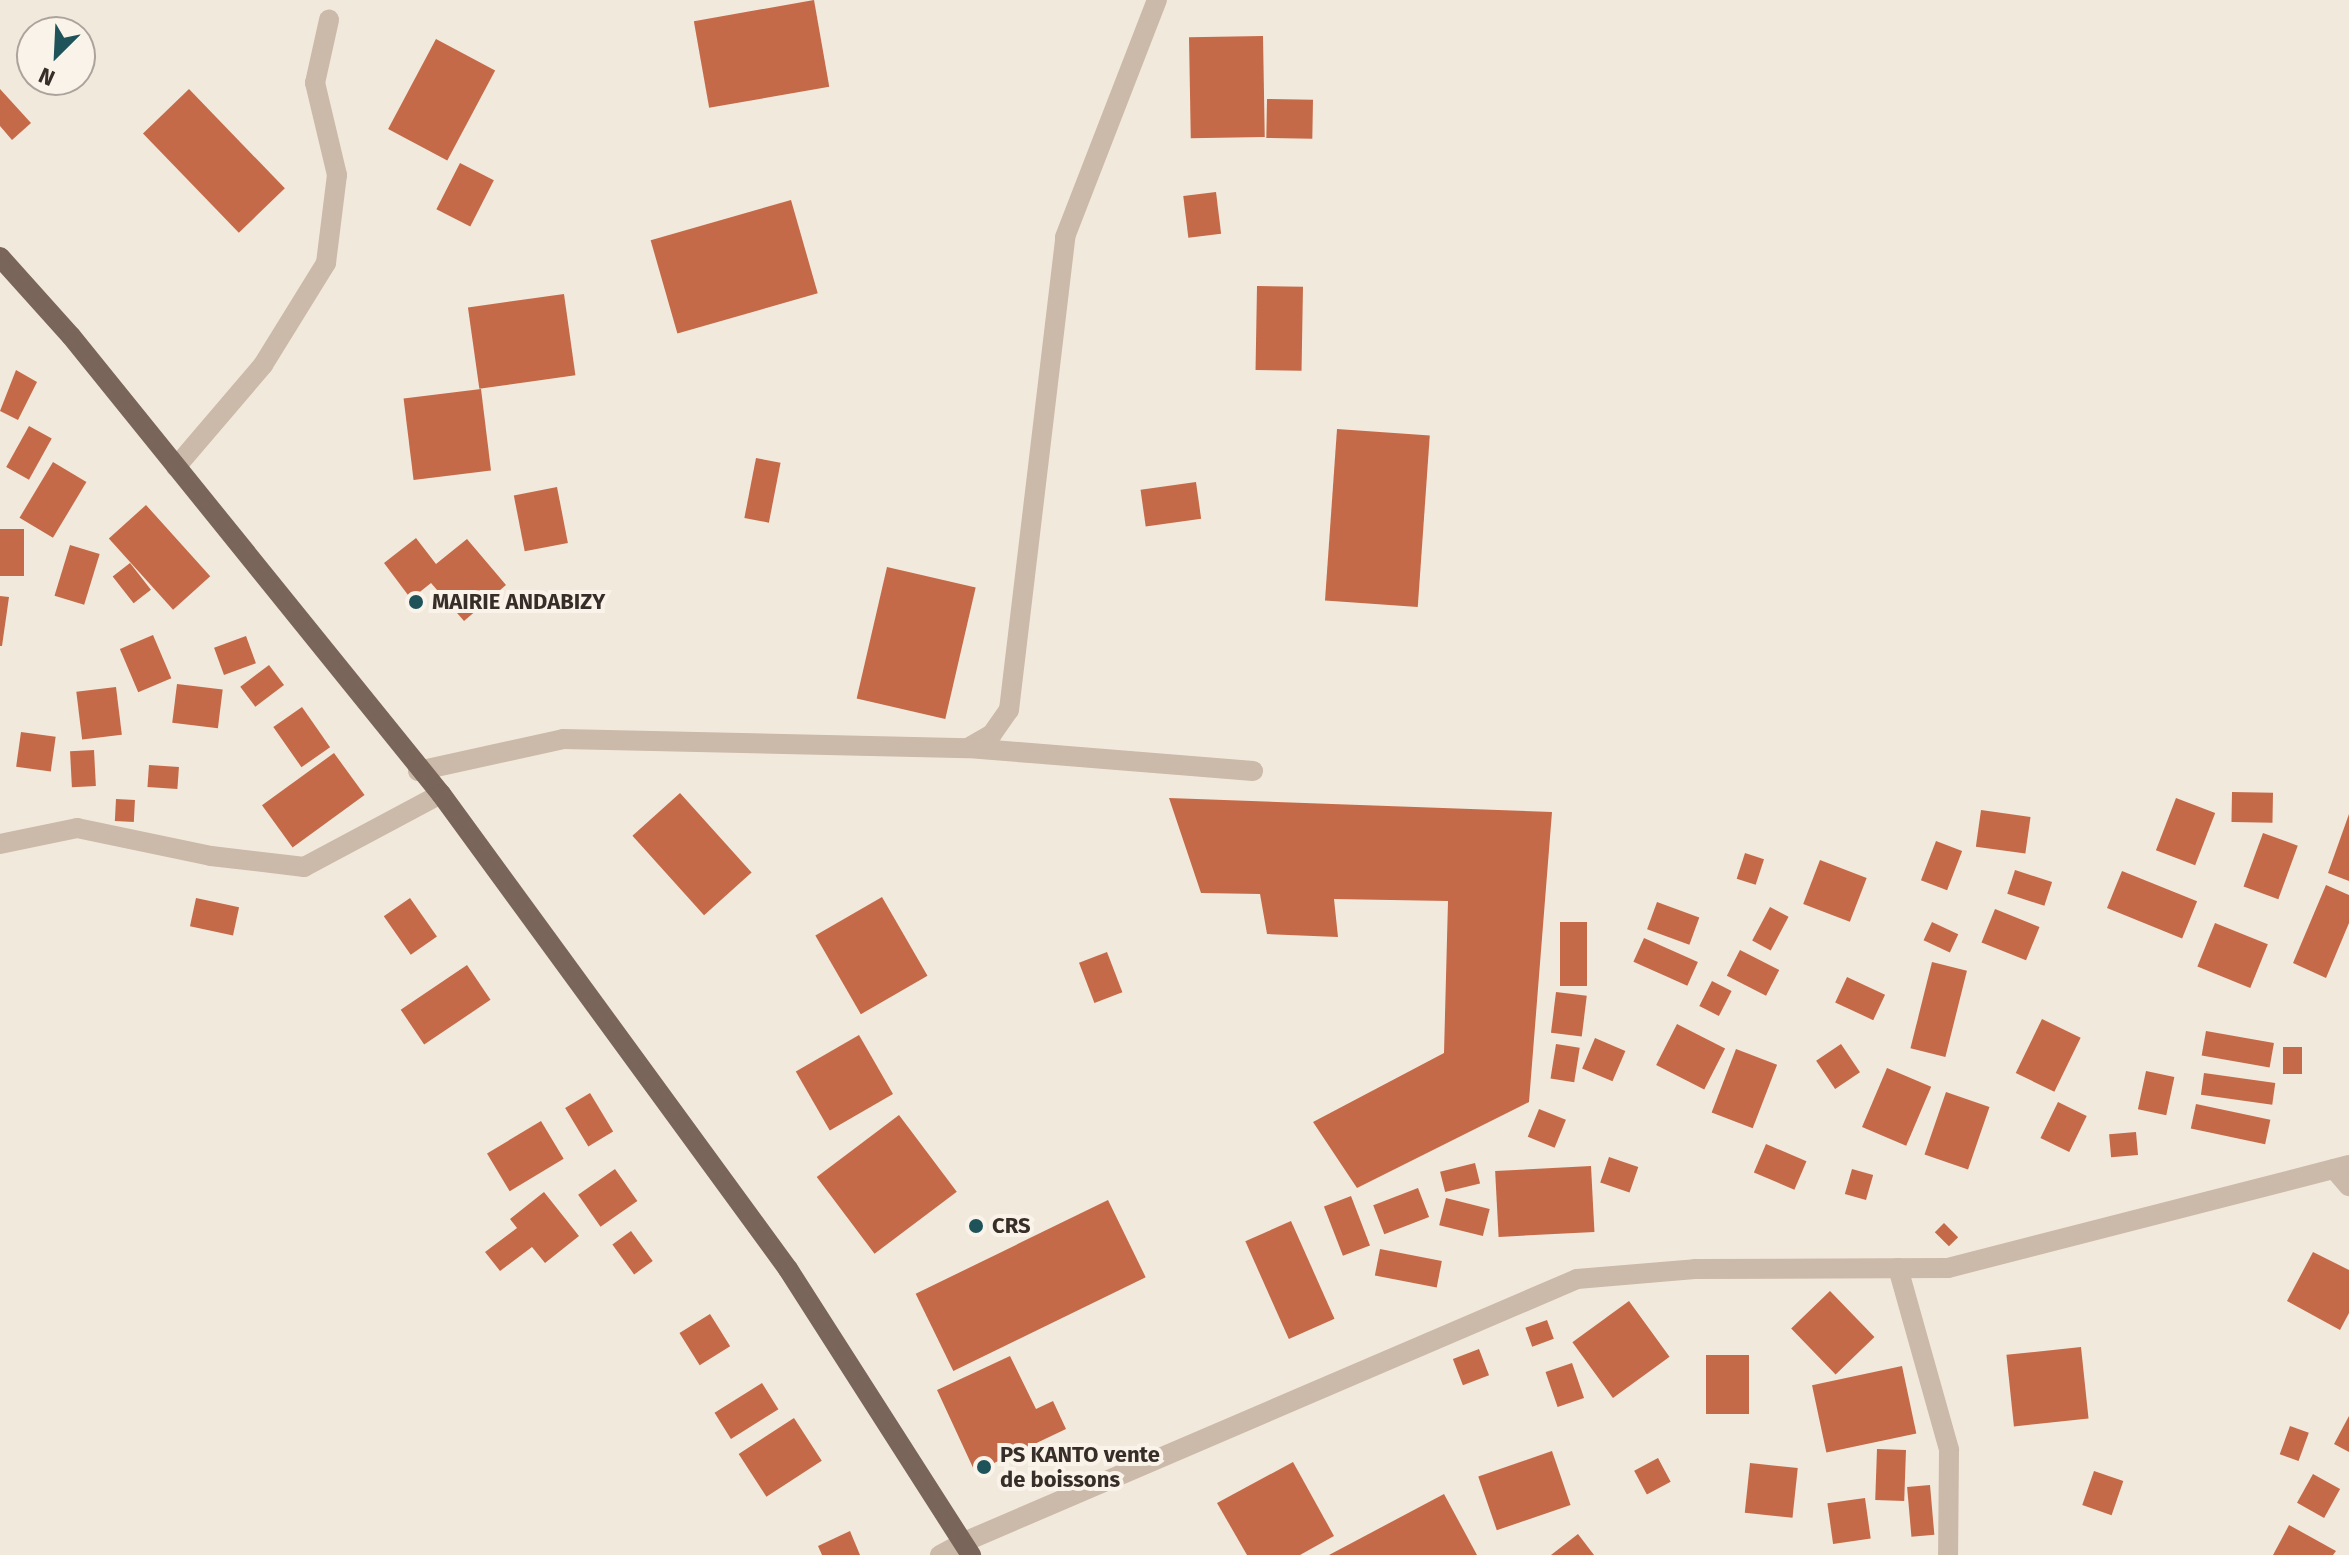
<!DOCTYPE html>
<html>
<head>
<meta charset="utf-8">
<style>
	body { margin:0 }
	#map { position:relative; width:2349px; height:1555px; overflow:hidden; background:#f2e9dd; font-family:"Fira Sans",sans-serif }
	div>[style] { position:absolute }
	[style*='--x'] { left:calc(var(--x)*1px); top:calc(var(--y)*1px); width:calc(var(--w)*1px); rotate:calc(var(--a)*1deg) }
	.building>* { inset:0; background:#c56a48; transform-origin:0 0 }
	.service>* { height:20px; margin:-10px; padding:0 10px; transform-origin:10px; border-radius:10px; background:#cbb9a9 }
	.minor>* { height:20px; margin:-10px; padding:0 10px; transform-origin:10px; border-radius:10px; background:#cbb9a9 }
	.primary>* { height:20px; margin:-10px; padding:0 10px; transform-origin:10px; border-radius:10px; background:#79655a }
	.dots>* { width:22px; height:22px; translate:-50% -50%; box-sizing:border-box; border:4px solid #faf3e9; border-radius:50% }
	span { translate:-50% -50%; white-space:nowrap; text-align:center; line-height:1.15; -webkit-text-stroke:8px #faf3e9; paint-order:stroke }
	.poi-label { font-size:22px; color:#382e29; font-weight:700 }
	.left { translate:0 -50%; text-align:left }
	.north { position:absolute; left:16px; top:16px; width:80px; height:80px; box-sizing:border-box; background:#faf3e9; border:2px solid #aca49c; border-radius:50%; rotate:204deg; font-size:22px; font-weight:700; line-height:32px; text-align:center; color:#382e29 }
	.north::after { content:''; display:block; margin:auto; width:28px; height:36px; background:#1e5359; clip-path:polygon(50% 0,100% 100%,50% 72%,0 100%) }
</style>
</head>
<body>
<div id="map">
	<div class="building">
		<div style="left:814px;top:0;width:88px;height:122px;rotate:80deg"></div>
		<div style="left:1263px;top:36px;width:101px;height:74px;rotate:89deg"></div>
		<div style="left:436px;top:39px;width:67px;height:102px;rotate:28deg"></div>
		<div style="clip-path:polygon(0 89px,31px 123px,12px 140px,0 126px)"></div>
		<div style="left:189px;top:89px;width:138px;height:64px;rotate:46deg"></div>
		<div style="left:1267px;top:99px;width:46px;height:39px;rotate:1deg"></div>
		<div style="left:460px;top:163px;width:38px;height:52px;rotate:27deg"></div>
		<div style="left:1216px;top:192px;width:42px;height:33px;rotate:83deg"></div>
		<div style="left:791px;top:200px;width:97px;height:146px;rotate:74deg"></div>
		<div style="left:1257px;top:286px;width:46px;height:84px;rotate:1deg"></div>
		<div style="left:564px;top:294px;width:82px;height:97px;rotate:82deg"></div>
		<div style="clip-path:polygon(16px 370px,37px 382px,18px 420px,0 411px)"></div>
		<div style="left:481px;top:389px;width:82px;height:78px;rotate:83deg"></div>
		<div style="left:29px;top:426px;width:26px;height:47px;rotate:29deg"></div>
		<div style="left:1337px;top:429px;width:93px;height:172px;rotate:4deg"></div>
		<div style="left:756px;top:458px;width:25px;height:61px;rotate:11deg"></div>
		<div style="left:53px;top:462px;width:39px;height:65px;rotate:31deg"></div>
		<div style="left:1196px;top:482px;width:37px;height:56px;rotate:82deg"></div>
		<div style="left:557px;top:487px;width:57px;height:44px;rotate:79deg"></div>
		<div style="left:146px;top:505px;width:96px;height:50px;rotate:48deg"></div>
		<div style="left:0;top:529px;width:24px;height:47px"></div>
		<div style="clip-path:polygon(416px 538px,436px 564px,467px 539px,506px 585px,464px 621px,431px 583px,411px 599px,384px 563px)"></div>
		<div style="left:70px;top:545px;width:31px;height:53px;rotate:17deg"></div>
		<div style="left:130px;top:563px;width:34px;height:22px;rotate:52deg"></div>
		<div style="left:887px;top:567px;width:91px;height:135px;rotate:13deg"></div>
		<div style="clip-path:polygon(0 596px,9px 597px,2px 646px,0 646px)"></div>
		<div style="left:153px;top:635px;width:47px;height:36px;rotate:67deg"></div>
		<div style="left:246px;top:636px;width:29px;height:34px;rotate:70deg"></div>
		<div style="left:269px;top:665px;width:25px;height:36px;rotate:53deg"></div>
		<div style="left:177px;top:684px;width:46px;height:39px;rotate:7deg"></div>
		<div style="left:116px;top:687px;width:48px;height:40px;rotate:83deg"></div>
		<div style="left:302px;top:707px;width:49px;height:35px;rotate:55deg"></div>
		<div style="left:21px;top:732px;width:35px;height:35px;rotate:8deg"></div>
		<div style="left:94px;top:750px;width:36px;height:24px;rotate:87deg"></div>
		<div style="left:334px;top:753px;width:52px;height:89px;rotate:54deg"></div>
		<div style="left:149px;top:765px;width:30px;height:22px;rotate:4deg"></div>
		<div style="left:2232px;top:792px;width:41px;height:30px;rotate:1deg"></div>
		<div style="left:680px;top:793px;width:107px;height:64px;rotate:48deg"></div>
		<div style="clip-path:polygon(1169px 798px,1552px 812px,1529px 1102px,1357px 1188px,1313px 1122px,1444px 1053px,1448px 901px,1334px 899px,1338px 937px,1267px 934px,1260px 894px,1201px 893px)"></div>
		<div style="left:2176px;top:798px;width:42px;height:56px;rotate:21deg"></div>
		<div style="left:116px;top:799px;width:19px;height:22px;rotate:3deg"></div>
		<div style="left:1981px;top:810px;width:50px;height:37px;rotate:8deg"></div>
		<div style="clip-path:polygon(2349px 814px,2349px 881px,2328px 873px)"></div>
		<div style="left:2263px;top:833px;width:37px;height:57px;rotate:20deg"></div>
		<div style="left:1936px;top:841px;width:28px;height:42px;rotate:21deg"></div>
		<div style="left:1745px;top:853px;width:20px;height:27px;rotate:18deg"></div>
		<div style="left:1820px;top:860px;width:50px;height:47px;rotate:21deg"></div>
		<div style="left:2015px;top:870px;width:39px;height:25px;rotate:18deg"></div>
		<div style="left:2122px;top:871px;width:81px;height:40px;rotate:22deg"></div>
		<div style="clip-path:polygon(2326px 885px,2349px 895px,2349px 923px,2326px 978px,2293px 963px)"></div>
		<div style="left:882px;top:897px;width:91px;height:77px;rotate:60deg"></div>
		<div style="left:196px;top:898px;width:44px;height:29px;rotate:12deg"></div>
		<div style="left:410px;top:898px;width:47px;height:32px;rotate:55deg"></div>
		<div style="left:1657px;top:902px;width:45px;height:29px;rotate:20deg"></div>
		<div style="left:1770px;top:907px;width:21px;height:38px;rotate:28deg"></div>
		<div style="left:1995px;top:909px;width:48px;height:36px;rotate:22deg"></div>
		<div style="left:1560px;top:922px;width:27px;height:64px"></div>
		<div style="left:1932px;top:922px;width:29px;height:20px;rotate:25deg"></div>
		<div style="left:2215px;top:923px;width:57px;height:47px;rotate:22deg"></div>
		<div style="left:1644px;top:938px;width:59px;height:26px;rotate:24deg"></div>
		<div style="left:1740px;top:950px;width:44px;height:29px;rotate:27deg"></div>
		<div style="left:1107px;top:952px;width:43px;height:30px;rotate:69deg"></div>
		<div style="left:1932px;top:962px;width:36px;height:89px;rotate:14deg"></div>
		<div style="left:467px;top:965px;width:42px;height:80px;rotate:56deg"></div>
		<div style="left:1847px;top:977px;width:42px;height:28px;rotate:25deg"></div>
		<div style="left:1712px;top:981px;width:22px;height:28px;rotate:27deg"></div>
		<div style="left:1556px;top:992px;width:31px;height:41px;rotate:7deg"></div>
		<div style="left:2042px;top:1019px;width:43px;height:60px;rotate:26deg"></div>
		<div style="left:1677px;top:1024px;width:54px;height:46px;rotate:27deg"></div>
		<div style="left:2206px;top:1031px;width:69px;height:25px;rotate:10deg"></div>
		<div style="left:859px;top:1035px;width:68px;height:73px;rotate:60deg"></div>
		<div style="left:1595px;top:1038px;width:33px;height:33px;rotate:23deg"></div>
		<div style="left:1556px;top:1044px;width:24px;height:35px;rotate:9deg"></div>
		<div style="left:1841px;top:1044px;width:34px;height:30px;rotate:56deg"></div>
		<div style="left:2283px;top:1047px;width:19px;height:27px"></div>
		<div style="left:1736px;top:1049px;width:44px;height:68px;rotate:21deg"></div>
		<div style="left:1887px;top:1068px;width:48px;height:64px;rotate:23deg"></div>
		<div style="left:2146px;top:1071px;width:29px;height:39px;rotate:12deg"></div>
		<div style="left:2204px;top:1073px;width:72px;height:22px;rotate:8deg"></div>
		<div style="left:1946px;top:1092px;width:46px;height:66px;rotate:19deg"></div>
		<div style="left:590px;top:1093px;width:45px;height:29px;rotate:59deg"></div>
		<div style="left:2058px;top:1102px;width:32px;height:40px;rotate:26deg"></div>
		<div style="left:2196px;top:1104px;width:76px;height:25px;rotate:12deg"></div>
		<div style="left:1539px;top:1109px;width:29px;height:30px;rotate:22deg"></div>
		<div style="left:899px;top:1115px;width:96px;height:103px;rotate:53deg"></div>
		<div style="left:541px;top:1121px;width:44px;height:63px;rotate:59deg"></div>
		<div style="left:2136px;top:1132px;width:23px;height:27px;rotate:85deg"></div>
		<div style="left:1766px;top:1144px;width:44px;height:31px;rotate:23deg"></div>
		<div style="left:1609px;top:1157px;width:31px;height:27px;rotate:19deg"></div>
		<div style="left:1475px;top:1163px;width:21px;height:36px;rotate:76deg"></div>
		<div style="left:1591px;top:1166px;width:66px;height:96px;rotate:87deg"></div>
		<div style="left:615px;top:1169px;width:39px;height:45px;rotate:55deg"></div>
		<div style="left:1852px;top:1169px;width:22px;height:26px;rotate:16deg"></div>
		<div style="left:1418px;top:1188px;width:31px;height:48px;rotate:69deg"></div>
		<div style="clip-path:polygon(544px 1192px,579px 1236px,545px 1263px,532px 1247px,500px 1271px,485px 1252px,517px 1228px,510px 1219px)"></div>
		<div style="left:1351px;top:1196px;width:53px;height:29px;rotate:69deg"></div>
		<div style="left:1446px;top:1198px;width:45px;height:28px;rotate:14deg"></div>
		<div style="left:1108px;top:1200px;width:86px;height:214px;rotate:64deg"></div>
		<div style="left:1291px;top:1221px;width:107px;height:50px;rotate:66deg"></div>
		<div style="left:1944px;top:1223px;width:20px;height:13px;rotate:45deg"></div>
		<div style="left:631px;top:1231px;width:37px;height:23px;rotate:54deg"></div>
		<div style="left:1380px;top:1249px;width:63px;height:27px;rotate:11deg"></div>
		<div style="clip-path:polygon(2313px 1252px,2349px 1270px,2349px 1313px,2340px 1330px,2287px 1301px)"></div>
		<div style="left:1830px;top:1291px;width:64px;height:54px;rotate:46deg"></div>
		<div style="left:1629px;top:1301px;width:69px;height:70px;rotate:54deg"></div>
		<div style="left:710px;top:1314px;width:38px;height:36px;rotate:58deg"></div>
		<div style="left:1547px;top:1320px;width:20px;height:23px;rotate:70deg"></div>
		<div style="left:2081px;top:1347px;width:72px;height:75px;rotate:84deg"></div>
		<div style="left:1479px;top:1349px;width:28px;height:28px;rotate:69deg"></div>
		<div style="left:1706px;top:1355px;width:43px;height:59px"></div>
		<div style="clip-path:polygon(1010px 1356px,1036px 1409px,1053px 1401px,1066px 1429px,975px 1472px,937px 1390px)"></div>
		<div style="left:1572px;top:1363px;width:37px;height:28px;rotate:71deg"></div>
		<div style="left:1902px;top:1366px;width:69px;height:92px;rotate:78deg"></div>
		<div style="left:762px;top:1383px;width:31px;height:56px;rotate:58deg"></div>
		<div style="clip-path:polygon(2349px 1416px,2349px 1452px,2334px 1444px)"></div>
		<div style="left:794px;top:1418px;width:51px;height:66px;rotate:57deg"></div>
		<div style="left:2290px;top:1426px;width:20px;height:30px;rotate:20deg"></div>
		<div style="left:1877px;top:1449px;width:29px;height:51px;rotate:2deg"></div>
		<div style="left:1552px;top:1451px;width:57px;height:78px;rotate:71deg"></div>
		<div style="left:1658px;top:1458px;width:27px;height:27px;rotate:62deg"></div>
		<div style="clip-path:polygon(1293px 1462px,1334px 1536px,1300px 1555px,1247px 1555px,1217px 1503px)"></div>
		<div style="left:1750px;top:1463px;width:48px;height:50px;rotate:6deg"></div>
		<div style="left:2094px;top:1471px;width:31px;height:36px;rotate:19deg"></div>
		<div style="left:2313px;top:1474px;width:31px;height:33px;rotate:29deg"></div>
		<div style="left:1930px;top:1485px;width:50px;height:23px;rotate:85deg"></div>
		<div style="clip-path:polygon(1444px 1494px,1477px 1555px,1329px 1555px)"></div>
		<div style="left:1865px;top:1498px;width:41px;height:38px;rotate:82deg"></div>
		<div style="clip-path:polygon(2289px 1525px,2336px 1551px,2333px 1555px,2273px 1555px)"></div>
		<div style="clip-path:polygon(850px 1531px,860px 1555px,822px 1555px,818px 1546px)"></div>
		<div style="clip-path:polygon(1578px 1534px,1594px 1555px,1551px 1555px)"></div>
	</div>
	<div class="service">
		<div style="--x:176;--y:467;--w:134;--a:-49.5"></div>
		<div style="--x:263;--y:365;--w:120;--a:-58.3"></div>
		<div style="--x:326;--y:263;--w:89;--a:-82.9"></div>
		<div style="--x:337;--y:175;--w:95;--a:-103.4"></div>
		<div style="--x:315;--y:83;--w:65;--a:-77.5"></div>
		<div style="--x:940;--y:1555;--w:27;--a:-28"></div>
	</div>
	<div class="minor">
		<div style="--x:968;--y:748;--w:28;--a:-30"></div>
		<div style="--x:992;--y:734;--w:29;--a:-55"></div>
		<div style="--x:1009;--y:710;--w:476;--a:-83.2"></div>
		<div style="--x:1065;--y:237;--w:254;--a:-68.8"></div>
		<div style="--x:418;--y:771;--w:148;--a:-12.4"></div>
		<div style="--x:563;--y:739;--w:405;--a:1.3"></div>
		<div style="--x:968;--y:748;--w:286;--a:4.6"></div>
		<div style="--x:0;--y:844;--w:79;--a:-11.7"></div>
		<div style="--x:77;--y:828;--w:137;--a:11.8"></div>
		<div style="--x:211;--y:856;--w:94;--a:6.7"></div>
		<div style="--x:304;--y:867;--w:155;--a:-28.1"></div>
		<div style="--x:2334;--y:1169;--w:23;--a:49"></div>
		<div style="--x:1898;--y:1268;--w:189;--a:74.3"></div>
		<div style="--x:1949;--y:1450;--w:105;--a:90.5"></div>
		<div style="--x:964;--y:1542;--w:667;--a:-23.22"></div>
		<div style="--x:1577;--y:1279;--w:118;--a:-4.8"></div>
		<div style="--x:1695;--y:1269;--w:253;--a:-0.2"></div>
		<div style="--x:1948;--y:1268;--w:414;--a:-14.4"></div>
	</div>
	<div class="primary">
		<div style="--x:0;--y:257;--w:106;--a:48.1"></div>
		<div style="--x:71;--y:336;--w:589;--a:51.07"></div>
		<div style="--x:441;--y:794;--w:588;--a:53.85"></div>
		<div style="--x:788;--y:1269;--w:340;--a:57.4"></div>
	</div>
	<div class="dots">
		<div style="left:416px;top:602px;background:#1e5359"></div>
		<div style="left:976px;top:1226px;background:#1e5359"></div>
		<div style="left:984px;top:1467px;background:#1e5359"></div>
	</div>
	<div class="poi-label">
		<span class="left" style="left:432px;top:602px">MAIRIE ANDABIZY</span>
		<span class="left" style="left:992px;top:1226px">CRS</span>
		<span class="left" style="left:1000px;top:1467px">PS KANTO vente<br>de boissons</span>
	</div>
	<div class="north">N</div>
</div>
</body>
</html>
